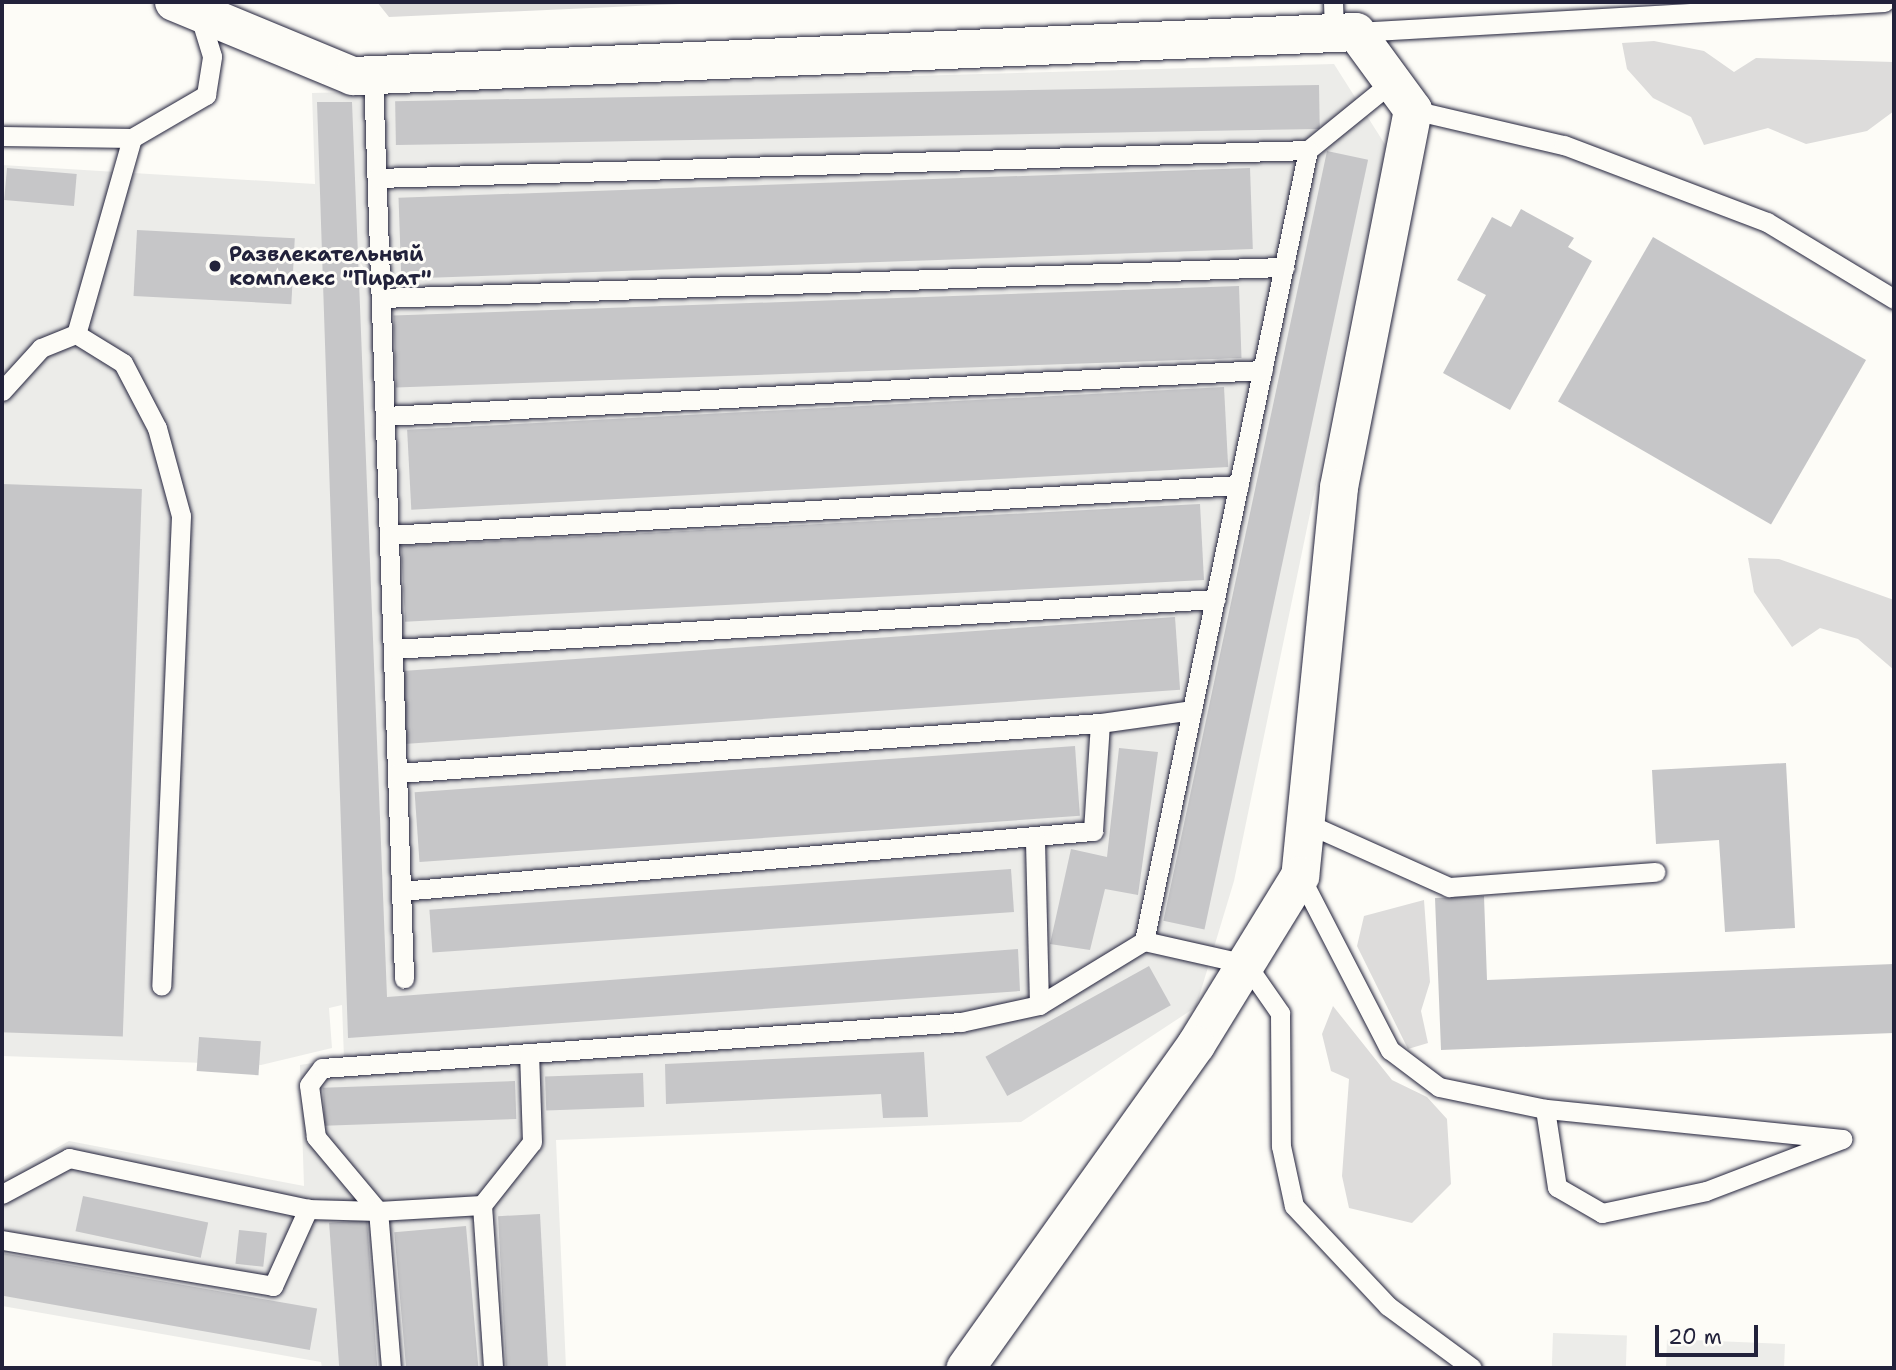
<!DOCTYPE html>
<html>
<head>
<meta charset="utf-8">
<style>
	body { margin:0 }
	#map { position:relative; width:1896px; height:1370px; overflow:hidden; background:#fdfcf7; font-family:"Shantell Sans",sans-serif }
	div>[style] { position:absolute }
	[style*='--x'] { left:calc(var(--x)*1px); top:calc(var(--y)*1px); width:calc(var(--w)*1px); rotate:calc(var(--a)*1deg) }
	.built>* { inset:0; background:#ecece9; transform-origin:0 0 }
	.green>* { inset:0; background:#dddcdb }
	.building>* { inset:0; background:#c6c6c8; transform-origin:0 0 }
	.roads { filter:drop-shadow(0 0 2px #22223b) drop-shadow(0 0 2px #22223b) }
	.lane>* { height:19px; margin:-9.5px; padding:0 9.5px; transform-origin:9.5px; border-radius:9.5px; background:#fdfcf7 }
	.street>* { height:38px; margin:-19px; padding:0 19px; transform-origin:19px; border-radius:19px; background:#fdfcf7 }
	.dots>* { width:19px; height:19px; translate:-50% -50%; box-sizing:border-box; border:4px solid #fdfcf7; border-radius:50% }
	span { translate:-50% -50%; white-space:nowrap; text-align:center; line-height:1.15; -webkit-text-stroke:6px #fdfcf7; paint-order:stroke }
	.poi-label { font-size:21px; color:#22223b; font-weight:700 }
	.left { translate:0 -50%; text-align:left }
	.frame { position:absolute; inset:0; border:4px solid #22223b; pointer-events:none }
	.scale { position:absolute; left:1655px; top:1325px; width:103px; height:32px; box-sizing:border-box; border:4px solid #22223b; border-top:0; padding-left:9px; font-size:21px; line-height:24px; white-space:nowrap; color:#22223b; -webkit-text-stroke:5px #fdfcf7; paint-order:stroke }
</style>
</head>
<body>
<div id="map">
	<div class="built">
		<div style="clip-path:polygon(1334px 64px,1386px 146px,1234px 881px,1196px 1007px,1021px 1122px,556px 1140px,566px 1368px,322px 1368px,321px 1362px,2px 1306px,2px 1178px,69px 1141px,304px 1186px,300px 1065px,344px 1058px,342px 1005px,329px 1008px,332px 1048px,261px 1065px,2px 1056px,2px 165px,315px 184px,312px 93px)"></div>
		<div style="left:1553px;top:1333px;width:74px;height:34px;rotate:2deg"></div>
		<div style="clip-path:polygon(1667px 1339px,1785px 1344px,1784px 1368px,1666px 1368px)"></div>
	</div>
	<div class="green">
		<div style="clip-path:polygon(377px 2px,724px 2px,389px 17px)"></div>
		<div style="clip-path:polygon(1654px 41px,1704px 51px,1734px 72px,1756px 58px,1894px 62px,1894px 111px,1867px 131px,1806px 144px,1768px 128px,1704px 145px,1691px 117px,1653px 98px,1627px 69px,1622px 43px)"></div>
		<div style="clip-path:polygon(1748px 558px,1779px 559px,1894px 600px,1894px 670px,1858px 639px,1820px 628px,1792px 647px,1754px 592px)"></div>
		<div style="clip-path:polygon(1424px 900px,1430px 982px,1421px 1011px,1428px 1043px,1408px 1049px,1357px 946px,1364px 916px)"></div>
		<div style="clip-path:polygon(1333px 1006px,1392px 1080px,1427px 1097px,1447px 1119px,1451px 1184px,1412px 1223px,1349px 1208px,1342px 1176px,1349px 1079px,1331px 1071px,1322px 1034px)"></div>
	</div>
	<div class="building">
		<div style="left:1319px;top:85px;width:44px;height:924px;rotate:89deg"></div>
		<div style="clip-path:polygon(317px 102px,352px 102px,387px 997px,1018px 949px,1020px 991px,348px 1038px)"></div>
		<div style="left:1327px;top:151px;width:42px;height:787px;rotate:12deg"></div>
		<div style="left:7px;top:168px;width:70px;height:32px;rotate:5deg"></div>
		<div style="left:1250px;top:168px;width:81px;height:852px;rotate:88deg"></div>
		<div style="clip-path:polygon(1521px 209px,1574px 238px,1568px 247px,1592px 261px,1510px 410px,1443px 373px,1486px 295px,1457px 280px,1492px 217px,1511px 227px)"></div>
		<div style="left:137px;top:230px;width:158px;height:66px;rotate:3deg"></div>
		<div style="left:1653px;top:237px;width:246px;height:190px;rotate:30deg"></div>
		<div style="left:1239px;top:286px;width:72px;height:846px;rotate:88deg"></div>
		<div style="left:1224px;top:387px;width:80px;height:818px;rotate:87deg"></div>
		<div style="left:2px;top:484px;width:140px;height:548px;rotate:2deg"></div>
		<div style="left:1200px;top:504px;width:76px;height:800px;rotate:87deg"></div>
		<div style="left:1175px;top:617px;width:73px;height:778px;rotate:86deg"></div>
		<div style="left:1075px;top:746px;width:70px;height:662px;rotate:86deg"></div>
		<div style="clip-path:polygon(1119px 748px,1158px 752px,1138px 895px,1105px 889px,1090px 950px,1050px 944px,1071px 849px,1107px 857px)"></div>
		<div style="clip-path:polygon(1786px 763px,1795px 928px,1725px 932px,1719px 840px,1656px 844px,1652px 770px)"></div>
		<div style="left:1011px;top:869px;width:43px;height:583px;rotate:86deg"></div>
		<div style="clip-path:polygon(1484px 896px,1487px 980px,1894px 964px,1894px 1033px,1441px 1050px,1435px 898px)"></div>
		<div style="left:1149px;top:966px;width:45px;height:187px;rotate:61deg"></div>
		<div style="left:199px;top:1037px;width:62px;height:34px;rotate:4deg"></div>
		<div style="clip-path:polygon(924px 1052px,928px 1117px,883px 1118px,881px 1094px,666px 1104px,665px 1064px)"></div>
		<div style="left:643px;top:1073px;width:34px;height:98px;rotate:88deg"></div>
		<div style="left:515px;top:1081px;width:38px;height:192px;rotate:88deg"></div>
		<div style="left:83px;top:1196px;width:128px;height:36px;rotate:12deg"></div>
		<div style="left:540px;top:1214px;width:154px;height:42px;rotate:87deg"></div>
		<div style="left:367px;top:1220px;width:148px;height:38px;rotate:86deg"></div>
		<div style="left:466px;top:1226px;width:143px;height:72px;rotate:85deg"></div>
		<div style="left:239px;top:1230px;width:28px;height:34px;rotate:6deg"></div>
		<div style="left:2px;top:1253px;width:320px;height:42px;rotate:10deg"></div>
	</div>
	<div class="roads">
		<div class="lane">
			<div style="--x:1333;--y:2;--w:31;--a:88"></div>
			<div style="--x:1356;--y:32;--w:529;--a:-3.25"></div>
			<div style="--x:373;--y:75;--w:904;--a:88.03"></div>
			<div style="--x:1413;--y:110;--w:155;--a:13.1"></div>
			<div style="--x:1564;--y:145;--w:217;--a:20.8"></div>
			<div style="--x:1767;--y:222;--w:149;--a:31.2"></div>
			<div style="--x:2;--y:136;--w:130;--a:0.9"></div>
			<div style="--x:132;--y:138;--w:86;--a:-30.2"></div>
			<div style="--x:206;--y:95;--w:39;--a:-81"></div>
			<div style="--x:212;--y:56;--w:41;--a:-107.1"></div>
			<div style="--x:132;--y:138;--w:204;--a:105.9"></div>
			<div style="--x:76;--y:334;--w:55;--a:31.7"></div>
			<div style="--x:123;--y:363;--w:73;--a:62.4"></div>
			<div style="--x:157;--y:428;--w:91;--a:74.7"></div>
			<div style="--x:181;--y:516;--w:470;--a:92.4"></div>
			<div style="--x:1308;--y:150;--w:103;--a:-39.1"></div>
			<div style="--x:377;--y:178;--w:931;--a:-1.72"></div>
			<div style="--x:1308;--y:150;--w:808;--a:101.71"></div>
			<div style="--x:1144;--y:941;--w:123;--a:148.6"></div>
			<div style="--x:381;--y:298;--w:904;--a:-1.97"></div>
			<div style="--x:2;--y:391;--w:58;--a:-47.8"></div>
			<div style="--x:41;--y:348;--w:38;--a:-22"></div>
			<div style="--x:385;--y:416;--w:879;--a:-3"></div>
			<div style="--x:389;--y:535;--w:851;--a:-3.37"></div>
			<div style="--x:393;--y:649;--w:824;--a:-3.48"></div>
			<div style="--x:397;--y:773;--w:705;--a:-4.07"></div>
			<div style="--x:1100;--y:723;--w:93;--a:-8"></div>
			<div style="--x:1306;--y:823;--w:157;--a:24.1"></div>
			<div style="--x:1449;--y:887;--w:207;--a:-4.2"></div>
			<div style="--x:1300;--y:876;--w:196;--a:62.7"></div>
			<div style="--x:1390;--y:1050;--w:61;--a:37.1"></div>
			<div style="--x:1439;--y:1087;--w:108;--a:11.7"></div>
			<div style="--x:1545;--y:1109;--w:79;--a:81.3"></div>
			<div style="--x:1557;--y:1187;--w:52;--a:30"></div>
			<div style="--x:1602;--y:1213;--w:106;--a:-11.9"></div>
			<div style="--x:1706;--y:1191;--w:146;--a:-20.9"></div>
			<div style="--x:1842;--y:1139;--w:299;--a:-174.2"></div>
			<div style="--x:401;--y:891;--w:695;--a:-4.96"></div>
			<div style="--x:1093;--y:831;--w:108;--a:-86.3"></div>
			<div style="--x:1144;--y:941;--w:105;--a:12.7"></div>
			<div style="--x:1246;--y:964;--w:60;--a:55.2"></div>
			<div style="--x:1280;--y:1013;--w:133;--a:89.6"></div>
			<div style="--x:1281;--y:1146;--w:61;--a:77.8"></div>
			<div style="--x:1294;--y:1206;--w:137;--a:46.8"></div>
			<div style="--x:1388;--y:1306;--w:104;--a:36.4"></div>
			<div style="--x:2;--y:1194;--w:76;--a:-28.2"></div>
			<div style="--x:69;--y:1158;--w:244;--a:12"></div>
			<div style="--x:308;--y:1209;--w:70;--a:1.6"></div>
			<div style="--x:378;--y:1211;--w:97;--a:-130"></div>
			<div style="--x:316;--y:1137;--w:52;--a:-97.7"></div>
			<div style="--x:309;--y:1085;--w:21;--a:-53"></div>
			<div style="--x:322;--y:1068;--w:641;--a:-4.12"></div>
			<div style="--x:961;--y:1022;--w:80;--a:-12.3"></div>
			<div style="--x:1039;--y:1005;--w:169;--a:-91.4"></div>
			<div style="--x:482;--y:1205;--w:163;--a:86.1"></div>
			<div style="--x:2;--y:1240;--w:275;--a:9.6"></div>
			<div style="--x:273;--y:1286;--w:85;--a:-65.6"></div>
			<div style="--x:391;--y:1368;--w:158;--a:-94.7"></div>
			<div style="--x:378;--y:1211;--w:104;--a:-3.3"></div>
			<div style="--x:482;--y:1205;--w:80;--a:-51.6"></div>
			<div style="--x:532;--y:1142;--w:89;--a:-91.9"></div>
		</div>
		<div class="street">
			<div style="--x:174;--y:2;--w:194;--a:22.5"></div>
			<div style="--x:353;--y:76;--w:1004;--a:-2.51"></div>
			<div style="--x:1356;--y:32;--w:97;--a:53.8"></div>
			<div style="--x:1413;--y:110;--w:385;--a:101.1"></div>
			<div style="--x:1339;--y:488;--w:390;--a:95.7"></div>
			<div style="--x:1300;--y:876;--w:198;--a:121.6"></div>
			<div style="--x:1196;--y:1045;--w:397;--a:125.5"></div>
		</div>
	</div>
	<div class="dots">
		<div style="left:215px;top:266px;background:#22223b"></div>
	</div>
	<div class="poi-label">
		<span class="left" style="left:229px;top:266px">Развлекательный<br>комплекс "Пират"</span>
	</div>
	<div class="frame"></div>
	<div class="scale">20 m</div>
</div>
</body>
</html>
